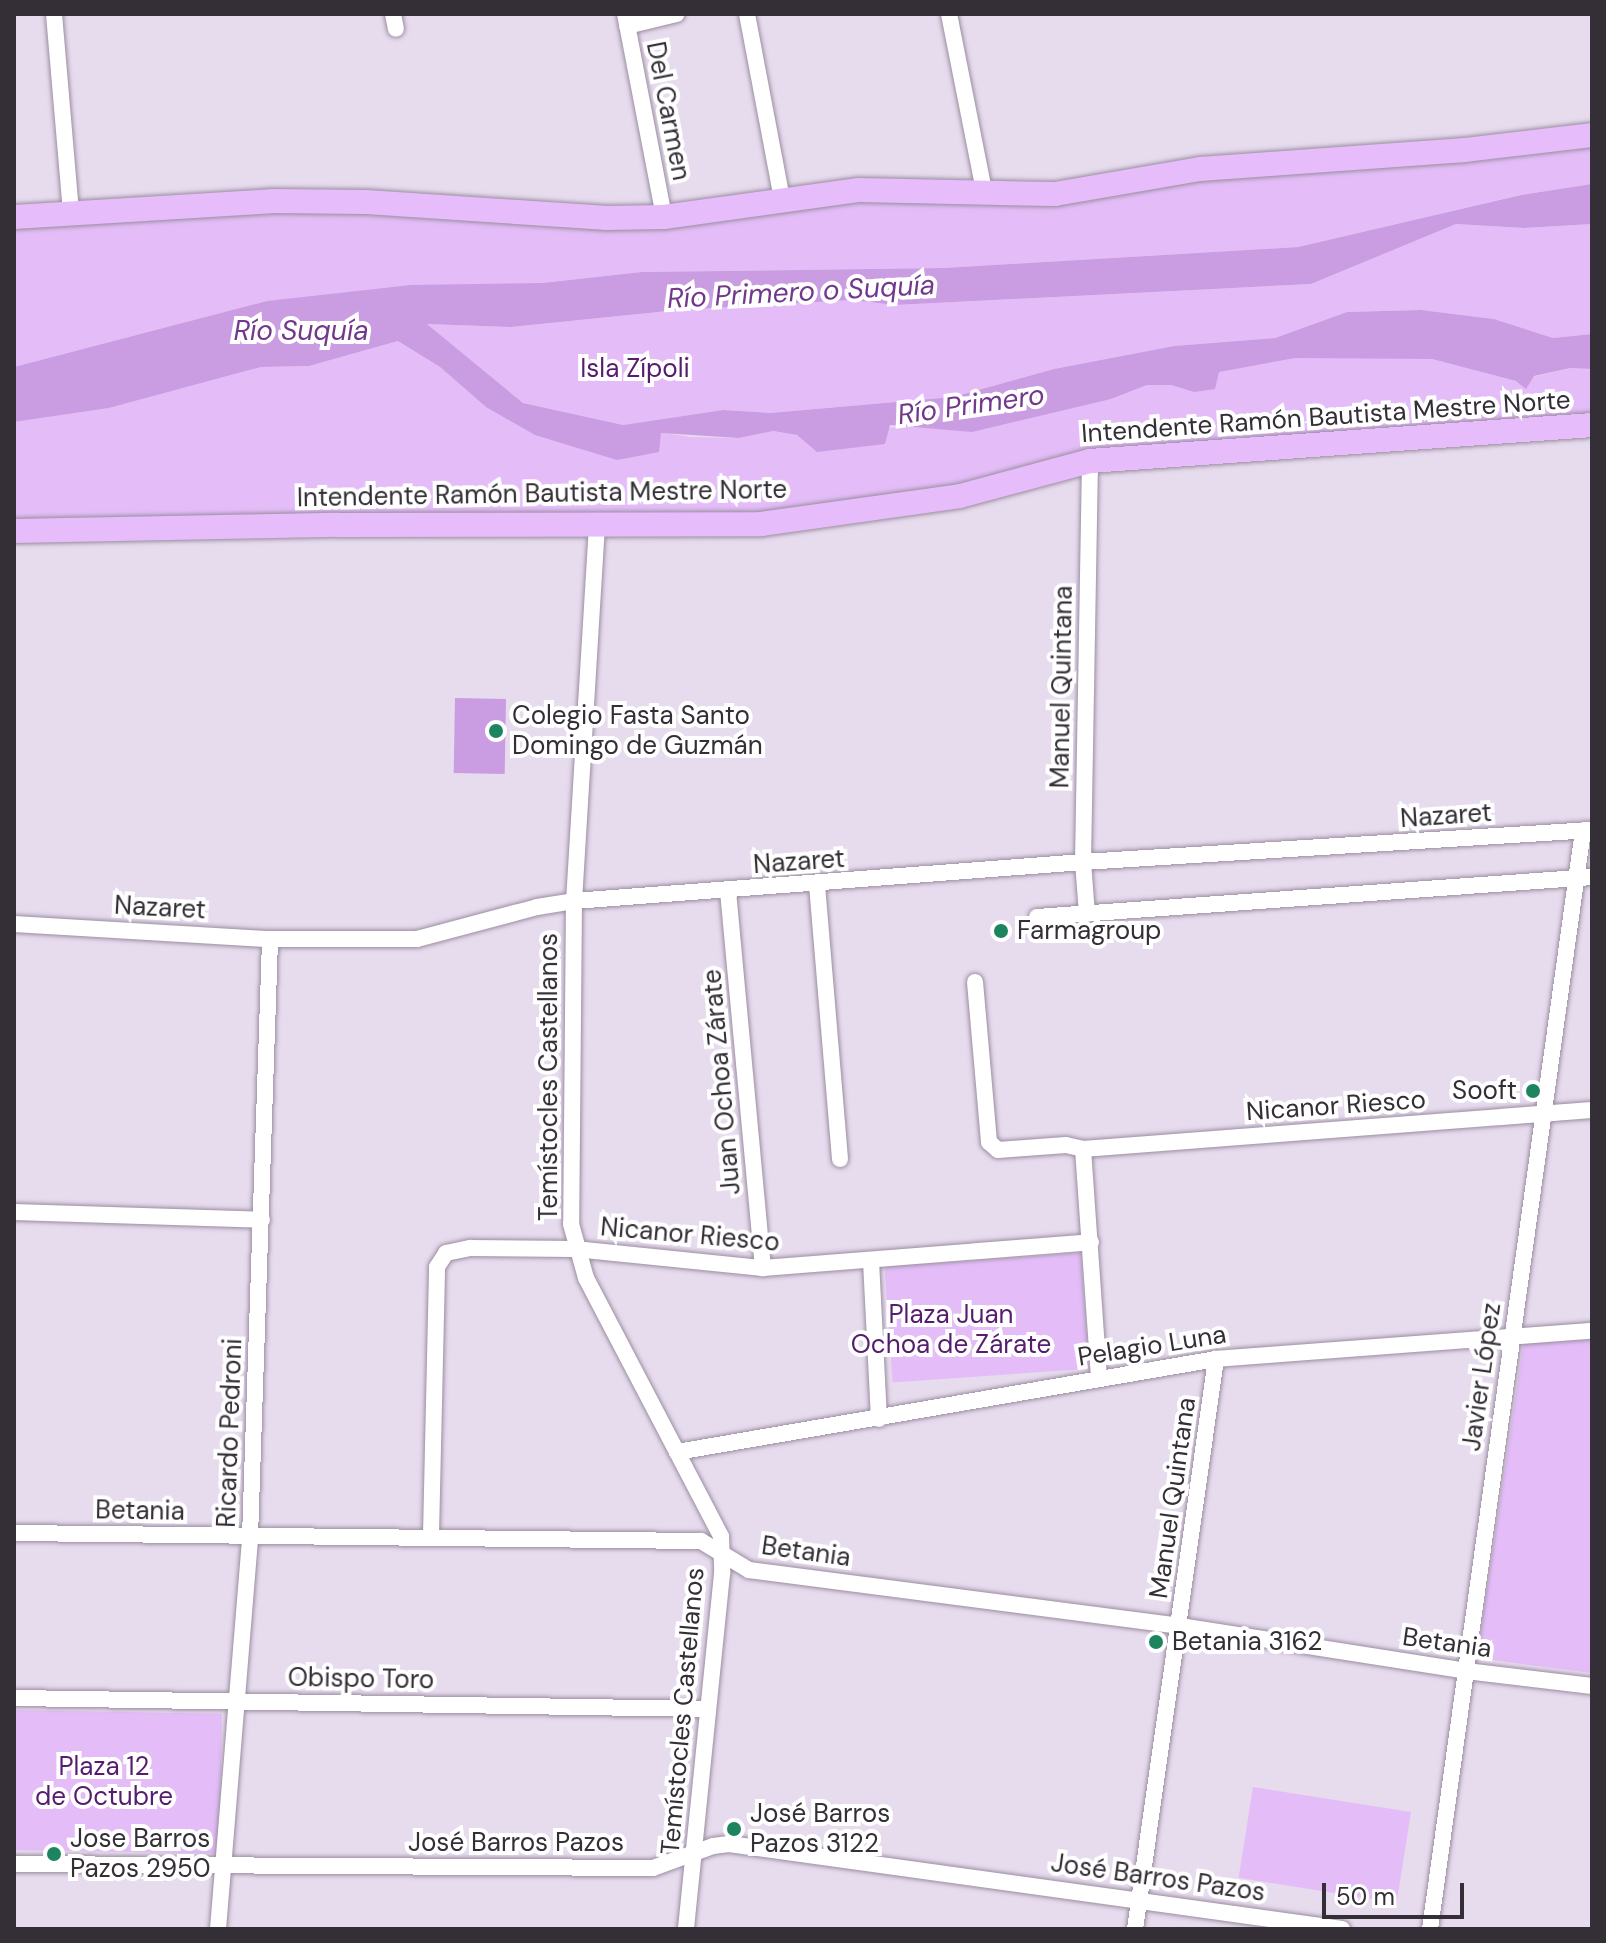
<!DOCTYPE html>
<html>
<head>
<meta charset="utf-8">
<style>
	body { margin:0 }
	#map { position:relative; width:1606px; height:1943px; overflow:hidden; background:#e7dbee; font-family:"DM Sans",sans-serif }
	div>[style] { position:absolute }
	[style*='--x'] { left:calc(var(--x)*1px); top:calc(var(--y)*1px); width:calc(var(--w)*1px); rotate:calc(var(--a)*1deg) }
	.green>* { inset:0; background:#e4bdf8; transform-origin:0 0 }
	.water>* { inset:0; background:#ca9ce2; transform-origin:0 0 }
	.roads { filter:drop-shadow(0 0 2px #9a8ea0) drop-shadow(0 0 2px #9a8ea0) }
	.street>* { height:16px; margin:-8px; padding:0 8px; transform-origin:8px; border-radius:8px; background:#fff }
	.primary>* { height:24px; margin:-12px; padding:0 12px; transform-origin:12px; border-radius:12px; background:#e6bcfa }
	.dots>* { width:22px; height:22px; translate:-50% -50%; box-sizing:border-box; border:4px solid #fff; border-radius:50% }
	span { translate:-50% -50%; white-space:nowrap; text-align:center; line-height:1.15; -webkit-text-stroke:8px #fff; paint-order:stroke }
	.street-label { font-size:26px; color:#342f37 }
	.park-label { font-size:26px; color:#561c6e }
	.poi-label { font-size:26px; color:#342f37 }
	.left { translate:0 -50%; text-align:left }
	.right { translate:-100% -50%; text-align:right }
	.water-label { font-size:28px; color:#71388b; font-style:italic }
	.frame { position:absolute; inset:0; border:16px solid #342f37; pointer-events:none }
	.scale { position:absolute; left:1322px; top:1883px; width:142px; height:36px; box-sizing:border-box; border:4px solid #342f37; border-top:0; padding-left:10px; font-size:24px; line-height:28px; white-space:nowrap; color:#342f37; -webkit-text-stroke:6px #fff; paint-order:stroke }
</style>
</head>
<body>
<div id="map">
	<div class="green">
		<div style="clip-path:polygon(1592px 135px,1592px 184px,1520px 195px,1298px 247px,944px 268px,642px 272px,542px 283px,267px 301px,14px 367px,14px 217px,171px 207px,607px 218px,984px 191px)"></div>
		<div style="clip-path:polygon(1456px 224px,1524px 228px,1592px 224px,1592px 334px,1553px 338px,1494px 319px,1421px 310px,1347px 312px,1275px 338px,1174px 346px,1054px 369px,953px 397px,770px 413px,723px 410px,623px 425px,523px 403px,427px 324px,511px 327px,678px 310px,851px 300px,895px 305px,1311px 284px)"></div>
		<div style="clip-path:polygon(398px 341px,440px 367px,486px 407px,691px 437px,739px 438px,772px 431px,797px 435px,910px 426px,1070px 406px,1111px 399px,1147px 385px,1171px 385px,1194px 392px,1219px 372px,1252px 364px,1295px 358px,1346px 357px,1432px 359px,1516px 381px,1570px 368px,1592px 369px,1592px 425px,1114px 459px,761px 524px,14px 531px,14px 422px,109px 408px,261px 367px,309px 366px)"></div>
		<div style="left:1081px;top:1253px;width:116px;height:197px;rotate:86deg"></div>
		<div style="clip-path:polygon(1530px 1340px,1592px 1340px,1592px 1673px,1477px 1658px,1523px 1346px)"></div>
		<div style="left:14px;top:1710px;width:208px;height:140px;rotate:1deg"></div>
		<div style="left:1253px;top:1787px;width:160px;height:92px;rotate:9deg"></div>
	</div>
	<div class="water">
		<div style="clip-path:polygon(1592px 184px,1592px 224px,1524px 228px,1456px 224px,1311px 284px,895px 305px,851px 300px,678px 310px,511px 327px,427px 324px,523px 403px,623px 425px,723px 410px,770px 413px,953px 397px,1054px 369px,1174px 346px,1275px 338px,1347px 312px,1421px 310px,1494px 319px,1553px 338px,1592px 334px,1592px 369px,1570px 368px,1534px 376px,1526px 389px,1516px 381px,1432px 359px,1295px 358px,1219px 372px,1215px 389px,1194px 392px,1171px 385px,1147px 385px,1111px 399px,972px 432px,890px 425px,885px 444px,817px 452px,797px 435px,773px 431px,739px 438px,661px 433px,659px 452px,617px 460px,535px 435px,486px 407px,440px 367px,398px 341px,309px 366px,261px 367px,109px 408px,14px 422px,14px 367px,267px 301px,411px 285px,542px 283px,642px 272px,944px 268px,1298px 247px,1521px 195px)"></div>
		<div style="left:455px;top:698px;width:51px;height:75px;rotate:1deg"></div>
	</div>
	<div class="roads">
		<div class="street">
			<div style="--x:54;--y:14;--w:200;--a:85.1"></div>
			<div style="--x:393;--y:14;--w:15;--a:79"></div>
			<div style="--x:625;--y:14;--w:207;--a:79.1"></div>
			<div style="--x:747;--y:14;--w:189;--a:79.3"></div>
			<div style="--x:949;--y:14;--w:180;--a:78.8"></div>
			<div style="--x:627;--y:26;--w:51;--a:-13.5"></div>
			<div style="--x:597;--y:525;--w:377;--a:93.5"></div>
			<div style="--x:574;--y:901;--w:323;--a:90.5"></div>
			<div style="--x:571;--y:1224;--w:56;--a:74.5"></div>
			<div style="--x:586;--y:1278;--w:291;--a:62.4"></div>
			<div style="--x:721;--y:1536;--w:38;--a:88"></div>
			<div style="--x:722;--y:1574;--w:357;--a:95.8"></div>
			<div style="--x:817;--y:885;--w:275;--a:85.2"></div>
			<div style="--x:728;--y:891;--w:379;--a:84.7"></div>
			<div style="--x:1087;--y:914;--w:52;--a:-94.4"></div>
			<div style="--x:1083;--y:862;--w:401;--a:-89"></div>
			<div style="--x:1037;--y:917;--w:556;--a:-4.12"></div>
			<div style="--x:14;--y:924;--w:256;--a:3.4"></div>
			<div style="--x:270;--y:939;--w:147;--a:0"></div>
			<div style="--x:417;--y:939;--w:124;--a:-14.9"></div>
			<div style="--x:537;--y:907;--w:37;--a:-9"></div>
			<div style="--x:574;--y:901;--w:510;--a:-4.38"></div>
			<div style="--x:1083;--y:862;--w:510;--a:-3.6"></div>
			<div style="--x:975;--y:982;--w:161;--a:85"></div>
			<div style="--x:989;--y:1142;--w:12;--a:42"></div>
			<div style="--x:998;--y:1150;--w:68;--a:-4.2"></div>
			<div style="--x:1066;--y:1145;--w:17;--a:13"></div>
			<div style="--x:1083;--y:1149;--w:510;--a:-4.38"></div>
			<div style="--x:1083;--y:1149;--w:230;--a:86"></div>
			<div style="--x:14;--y:1212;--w:248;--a:1.8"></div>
			<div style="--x:871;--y:1261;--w:158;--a:87.1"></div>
			<div style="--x:677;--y:1452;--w:547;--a:-9.79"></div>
			<div style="--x:1216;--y:1359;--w:377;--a:-4.3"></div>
			<div style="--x:14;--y:1533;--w:687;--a:0.67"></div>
			<div style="--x:701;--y:1541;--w:56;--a:31.1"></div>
			<div style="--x:749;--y:1570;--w:435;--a:7.4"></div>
			<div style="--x:1180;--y:1626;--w:290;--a:8.9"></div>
			<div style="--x:1466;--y:1671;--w:127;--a:6.8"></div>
			<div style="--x:431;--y:1535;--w:268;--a:-88.7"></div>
			<div style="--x:437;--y:1267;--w:17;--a:-57"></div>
			<div style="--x:446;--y:1253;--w:25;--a:-12"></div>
			<div style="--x:470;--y:1248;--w:105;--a:0.5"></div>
			<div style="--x:575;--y:1249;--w:189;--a:5.8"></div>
			<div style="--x:763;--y:1268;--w:329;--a:-4.5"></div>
			<div style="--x:14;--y:1698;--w:693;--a:0.91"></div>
			<div style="--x:14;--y:1864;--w:639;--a:0.36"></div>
			<div style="--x:653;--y:1868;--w:64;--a:-20.1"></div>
			<div style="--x:713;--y:1846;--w:16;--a:-7"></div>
			<div style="--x:729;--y:1844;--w:619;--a:7.89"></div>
			<div style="--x:218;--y:1929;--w:393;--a:-85.3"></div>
			<div style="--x:250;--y:1537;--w:598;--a:-88.08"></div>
			<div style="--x:1135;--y:1929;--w:576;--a:-81.91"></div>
			<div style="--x:1430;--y:1929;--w:1109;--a:-82.07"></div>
		</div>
		<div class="primary">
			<div style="--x:14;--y:217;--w:258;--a:-3.5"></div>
			<div style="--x:272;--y:201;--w:94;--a:0.6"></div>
			<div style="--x:366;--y:202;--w:242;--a:3.8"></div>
			<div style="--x:607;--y:218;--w:57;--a:-1"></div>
			<div style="--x:664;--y:217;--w:197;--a:-7.9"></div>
			<div style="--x:859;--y:190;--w:196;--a:1.2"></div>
			<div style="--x:1055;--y:194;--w:147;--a:-9.8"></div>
			<div style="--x:1200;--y:169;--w:266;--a:-4.1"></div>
			<div style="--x:1465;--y:150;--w:128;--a:-6.7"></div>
			<div style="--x:14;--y:531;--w:324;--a:-1.1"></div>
			<div style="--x:338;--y:525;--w:423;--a:-0.1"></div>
			<div style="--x:761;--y:524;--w:201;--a:-8"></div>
			<div style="--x:960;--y:496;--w:135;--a:-15.1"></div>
			<div style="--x:1090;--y:461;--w:503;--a:-4.1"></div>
		</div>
	</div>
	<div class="dots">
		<div style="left:496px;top:731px;background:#1c845f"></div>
		<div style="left:1001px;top:931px;background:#1c845f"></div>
		<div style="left:1533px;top:1091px;background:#1c845f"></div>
		<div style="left:1156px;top:1642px;background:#1c845f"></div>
		<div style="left:734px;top:1829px;background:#1c845f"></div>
		<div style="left:54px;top:1854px;background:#1c845f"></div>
	</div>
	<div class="street-label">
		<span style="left:668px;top:111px;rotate:79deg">Del Carmen</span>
		<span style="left:1326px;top:417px;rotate:-4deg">Intendente Ramón Bautista Mestre Norte</span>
		<span style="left:542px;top:494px;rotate:-1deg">Intendente Ramón Bautista Mestre Norte</span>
		<span style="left:1062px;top:687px;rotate:-89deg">Manuel Quintana</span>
		<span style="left:1446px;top:816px;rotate:-4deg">Nazaret</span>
		<span style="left:799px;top:862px;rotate:-4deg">Nazaret</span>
		<span style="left:160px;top:908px;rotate:3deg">Nazaret</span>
		<span style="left:549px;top:1077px;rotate:-90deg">Temístocles Castellanos</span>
		<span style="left:722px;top:1082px;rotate:-95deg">Juan Ochoa Zárate</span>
		<span style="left:1336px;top:1106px;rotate:-4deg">Nicanor Riesco</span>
		<span style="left:690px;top:1235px;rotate:5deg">Nicanor Riesco</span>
		<span style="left:1152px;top:1346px;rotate:-9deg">Pelagio Luna</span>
		<span style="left:1482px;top:1377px;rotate:-82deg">Javier López</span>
		<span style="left:230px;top:1433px;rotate:-88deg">Ricardo Pedroni</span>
		<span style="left:1173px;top:1498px;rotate:-82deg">Manuel Quintana</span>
		<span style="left:140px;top:1511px;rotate:1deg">Betania</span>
		<span style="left:806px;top:1552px;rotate:8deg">Betania</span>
		<span style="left:1447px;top:1643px;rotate:8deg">Betania</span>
		<span style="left:361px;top:1679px;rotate:1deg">Obispo Toro</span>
		<span style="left:683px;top:1711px;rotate:-85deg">Temístocles Castellanos</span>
		<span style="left:516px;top:1843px">José Barros Pazos</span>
		<span style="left:1158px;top:1878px;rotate:8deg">José Barros Pazos</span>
	</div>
	<div class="park-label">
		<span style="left:635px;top:369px">Isla Zípoli</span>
		<span style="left:951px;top:1330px">Plaza Juan<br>Ochoa de Zárate</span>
		<span style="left:104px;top:1782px">Plaza 12<br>de Octubre</span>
	</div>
	<div class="poi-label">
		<span class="left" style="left:512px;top:731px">Colegio Fasta Santo<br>Domingo de Guzmán</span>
		<span class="left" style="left:1017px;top:931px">Farmagroup</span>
		<span class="right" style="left:1517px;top:1091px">Sooft</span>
		<span class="left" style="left:1172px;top:1642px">Betania 3162</span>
		<span class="left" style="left:750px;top:1829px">José Barros<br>Pazos 3122</span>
		<span class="left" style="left:70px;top:1854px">Jose Barros<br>Pazos 2950</span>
	</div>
	<div class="water-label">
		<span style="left:801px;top:292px;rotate:-3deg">Río Primero o Suquía</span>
		<span style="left:301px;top:331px">Río Suquía</span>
		<span style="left:971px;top:405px;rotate:-8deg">Río Primero</span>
	</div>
	<div class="frame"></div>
	<div class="scale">50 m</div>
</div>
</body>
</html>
